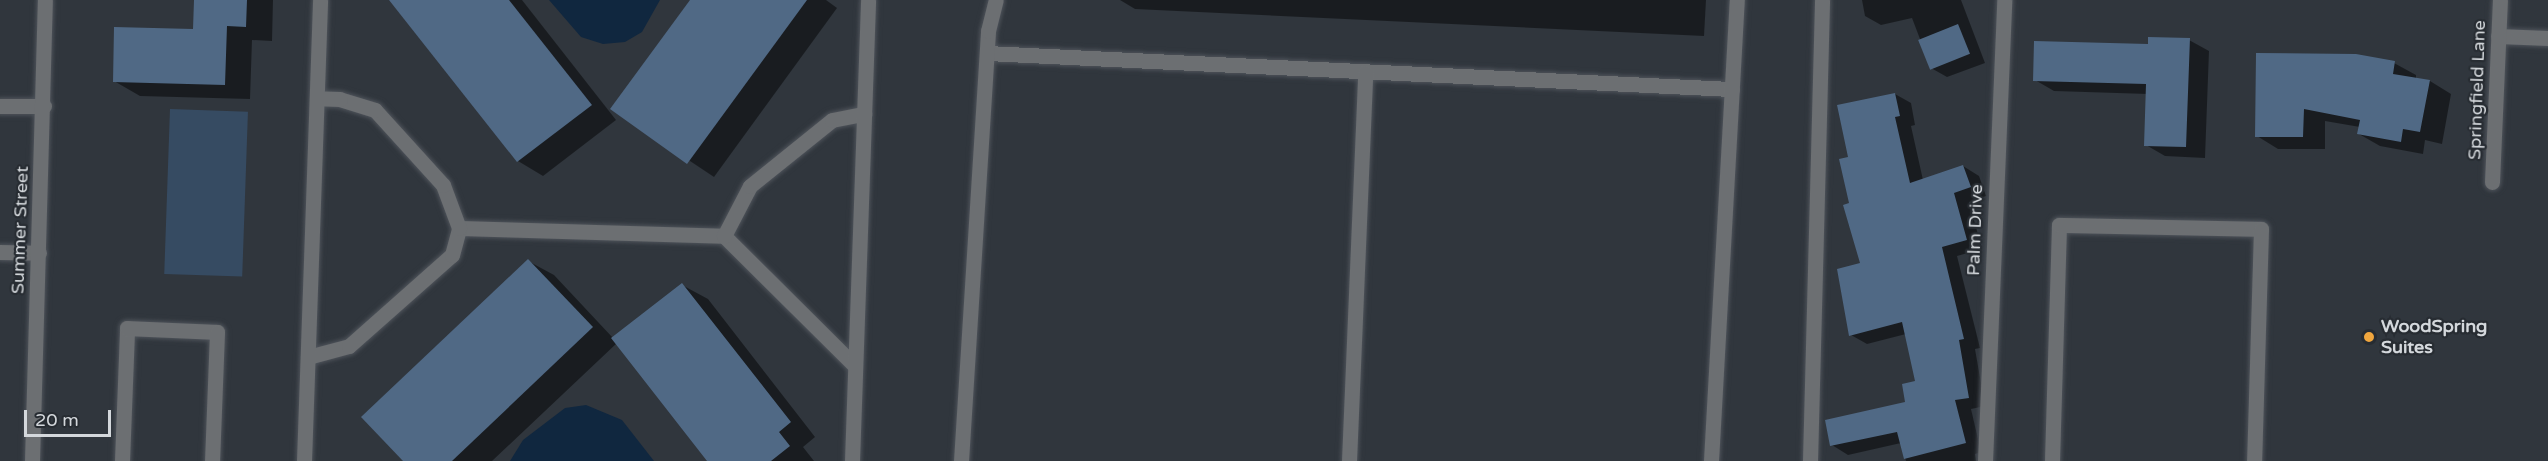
<!DOCTYPE html>
<html>
<head>
<meta charset="utf-8">
<style>
	body { margin:0 }
	#map { position:relative; width:2548px; height:461px; overflow:hidden; background:#30363d; font-family:"Varela Round",sans-serif }
	div>[style] { position:absolute }
	[style*='--x'] { left:calc(var(--x)*1px); top:calc(var(--y)*1px); width:calc(var(--w)*1px); rotate:calc(var(--a)*1deg) }
	.green>* { inset:0; background:#364b62; transform-origin:0 0 }
	.water>* { inset:0; background:#10273f }
	.shadow>* { inset:0; background:#0007 }
	.building>* { inset:0; background:#506985; transform-origin:0 0 }
	.roads { filter:drop-shadow(0 0 2px #4e535a) drop-shadow(0 0 2px #4e535a) }
	.minor>* { height:15px; margin:-7.5px; padding:0 7.5px; transform-origin:7.5px; border-radius:7.5px; background:#6c6f72 }
	.dots>* { width:16px; height:16px; translate:-50% -50%; box-sizing:border-box; border:3px solid #272c32; border-radius:50% }
	span { translate:-50% -50%; white-space:nowrap; text-align:center; line-height:1.15; -webkit-text-stroke:4.5px #272c32; paint-order:stroke }
	.street-label { font-size:18px; color:#d4d8dc }
	.poi-label { font-size:18px; color:#d4d8dc; font-weight:700 }
	.left { translate:0 -50%; text-align:left }
	.scale { position:absolute; left:24px; top:410px; width:87px; height:27px; box-sizing:border-box; border:3px solid #d4d8dc; border-top:0; padding-left:8px; font-size:18px; line-height:21px; white-space:nowrap; color:#d4d8dc; -webkit-text-stroke:4px #272c32; paint-order:stroke }
</style>
</head>
<body>
<div id="map">
	<div class="green">
		<div style="left:170px;top:109px;width:78px;height:165px;rotate:2deg"></div>
	</div>
	<div class="water">
		<div style="clip-path:polygon(549px 0,660px 0,642px 32px,625px 42px,603px 44px,581px 37px)"></div>
		<div style="clip-path:polygon(586px 405px,622px 420px,654px 461px,510px 461px,523px 440px,565px 408px)"></div>
	</div>
	<div class="shadow">
		<div style="clip-path:polygon(195px 0,273px 0,272px 41px,252px 40px,250px 99px,140px 96px,114px 81px,195px 30px)"></div>
		<div style="clip-path:polygon(391px 0,522px 0,616px 120px,543px 176px,518px 161px)"></div>
		<div style="clip-path:polygon(691px 0,826px 0,837px 8px,714px 177px,612px 109px)"></div>
		<div style="clip-path:polygon(1120px 0,1706px 0,1704px 36px,1135px 9px)"></div>
		<div style="clip-path:polygon(1862px 0,1961px 0,1985px 63px,1947px 77px,1931px 68px,1912px 18px,1881px 25px,1865px 16px)"></div>
		<div style="clip-path:polygon(2189px 40px,2209px 51px,2205px 158px,2165px 156px,2146px 145px,2148px 94px,2054px 91px,2035px 80px)"></div>
		<div style="clip-path:polygon(2258px 54px,2394px 63px,2416px 75px,2416px 79px,2430px 81px,2451px 94px,2442px 144px,2425px 140px,2423px 154px,2380px 146px,2359px 134px,2360px 127px,2325px 121px,2325px 149px,2278px 149px,2257px 136px)"></div>
		<div style="clip-path:polygon(1895px 94px,1911px 103px,1915px 125px,1911px 126px,1923px 180px,1963px 166px,1979px 176px,1986px 196px,1969px 202px,1982px 249px,1957px 256px,1980px 348px,1975px 349px,1985px 406px,1971px 409px,1981px 452px,1975px 454px,1976px 461px,1906px 461px,1901px 443px,1848px 455px,1832px 445px,1907px 403px,1917px 382px,1906px 334px,1867px 344px,1851px 335px,1862px 264px,1851px 204px,1849px 158px)"></div>
		<div style="clip-path:polygon(528px 261px,554px 275px,613px 338px,682px 285px,708px 299px,815px 437px,803px 447px,814px 461px,709px 461px,617px 343px,492px 461px,405px 461px)"></div>
	</div>
	<div class="building">
		<div style="clip-path:polygon(194px 0,247px 0,246px 27px,227px 26px,225px 85px,113px 82px,114px 27px,193px 29px)"></div>
		<div style="clip-path:polygon(389px 0,509px 0,592px 105px,517px 162px)"></div>
		<div style="clip-path:polygon(690px 0,807px 0,687px 164px,610px 109px)"></div>
		<div style="left:1958px;top:24px;width:32px;height:43px;rotate:68deg"></div>
		<div style="clip-path:polygon(2148px 37px,2190px 38px,2186px 147px,2144px 146px,2146px 84px,2033px 81px,2034px 41px,2148px 44px)"></div>
		<div style="clip-path:polygon(2256px 53px,2356px 54px,2395px 61px,2393px 74px,2430px 80px,2420px 132px,2403px 129px,2401px 142px,2357px 134px,2360px 120px,2304px 109px,2303px 137px,2255px 137px)"></div>
		<div style="clip-path:polygon(1895px 93px,1900px 116px,1895px 117px,1910px 183px,1963px 165px,1971px 187px,1954px 193px,1967px 240px,1942px 247px,1964px 339px,1959px 340px,1969px 398px,1955px 400px,1966px 443px,1904px 459px,1897px 432px,1830px 446px,1825px 420px,1905px 402px,1902px 384px,1915px 381px,1902px 322px,1849px 336px,1837px 269px,1860px 263px,1843px 205px,1849px 203px,1839px 159px,1848px 157px,1837px 105px)"></div>
		<div style="clip-path:polygon(528px 259px,593px 327px,452px 461px,403px 461px,361px 417px)"></div>
		<div style="clip-path:polygon(682px 283px,791px 422px,779px 432px,790px 446px,771px 461px,707px 461px,611px 338px)"></div>
	</div>
	<div class="roads">
		<div class="minor">
			<div style="--x:2498;--y:36;--w:50;--a:2.3"></div>
			<div style="--x:987;--y:53;--w:746;--a:2.77"></div>
			<div style="--x:0;--y:106;--w:44;--a:0"></div>
			<div style="--x:2492;--y:182;--w:182;--a:-87.5"></div>
			<div style="--x:459;--y:228;--w:265;--a:1.7"></div>
			<div style="--x:0;--y:252;--w:39;--a:1"></div>
			<div style="--x:308;--y:357;--w:42;--a:-15"></div>
			<div style="--x:349;--y:346;--w:137;--a:-41.5"></div>
			<div style="--x:452;--y:255;--w:28;--a:-75"></div>
			<div style="--x:459;--y:228;--w:46;--a:-110.4"></div>
			<div style="--x:443;--y:185;--w:101;--a:-132.2"></div>
			<div style="--x:375;--y:110;--w:37;--a:-163"></div>
			<div style="--x:340;--y:99;--w:23;--a:-178"></div>
			<div style="--x:855;--y:366;--w:185;--a:-135.2"></div>
			<div style="--x:724;--y:236;--w:56;--a:-62.5"></div>
			<div style="--x:750;--y:186;--w:105;--a:-38.8"></div>
			<div style="--x:832;--y:120;--w:33;--a:-11"></div>
			<div style="--x:32;--y:461;--w:461;--a:-88.4"></div>
			<div style="--x:122;--y:461;--w:133;--a:-87.8"></div>
			<div style="--x:127;--y:328;--w:90;--a:2.5"></div>
			<div style="--x:217;--y:332;--w:129;--a:92.2"></div>
			<div style="--x:304;--y:461;--w:461;--a:-88"></div>
			<div style="--x:852;--y:461;--w:461;--a:-88"></div>
			<div style="--x:961;--y:461;--w:431;--a:-86.4"></div>
			<div style="--x:988;--y:31;--w:32;--a:-76"></div>
			<div style="--x:1349;--y:461;--w:389;--a:-87.6"></div>
			<div style="--x:1711;--y:461;--w:462;--a:-86.8"></div>
			<div style="--x:1810;--y:461;--w:461;--a:-88.5"></div>
			<div style="--x:1985;--y:461;--w:461;--a:-87.6"></div>
			<div style="--x:2052;--y:461;--w:236;--a:-88.3"></div>
			<div style="--x:2059;--y:225;--w:202;--a:1.1"></div>
			<div style="--x:2261;--y:229;--w:232;--a:91.7"></div>
		</div>
	</div>
	<div class="dots">
		<div style="left:2369px;top:337px;background:#f0a63e"></div>
	</div>
	<div class="street-label">
		<span style="left:2477px;top:90px;rotate:-88deg">Springfield Lane</span>
		<span style="left:20px;top:230px;rotate:-88deg">Summer Street</span>
		<span style="left:1975px;top:230px;rotate:-88deg">Palm Drive</span>
	</div>
	<div class="poi-label">
		<span class="left" style="left:2381px;top:337px">WoodSpring<br>Suites</span>
	</div>
	<div class="scale">20 m</div>
</div>
</body>
</html>
